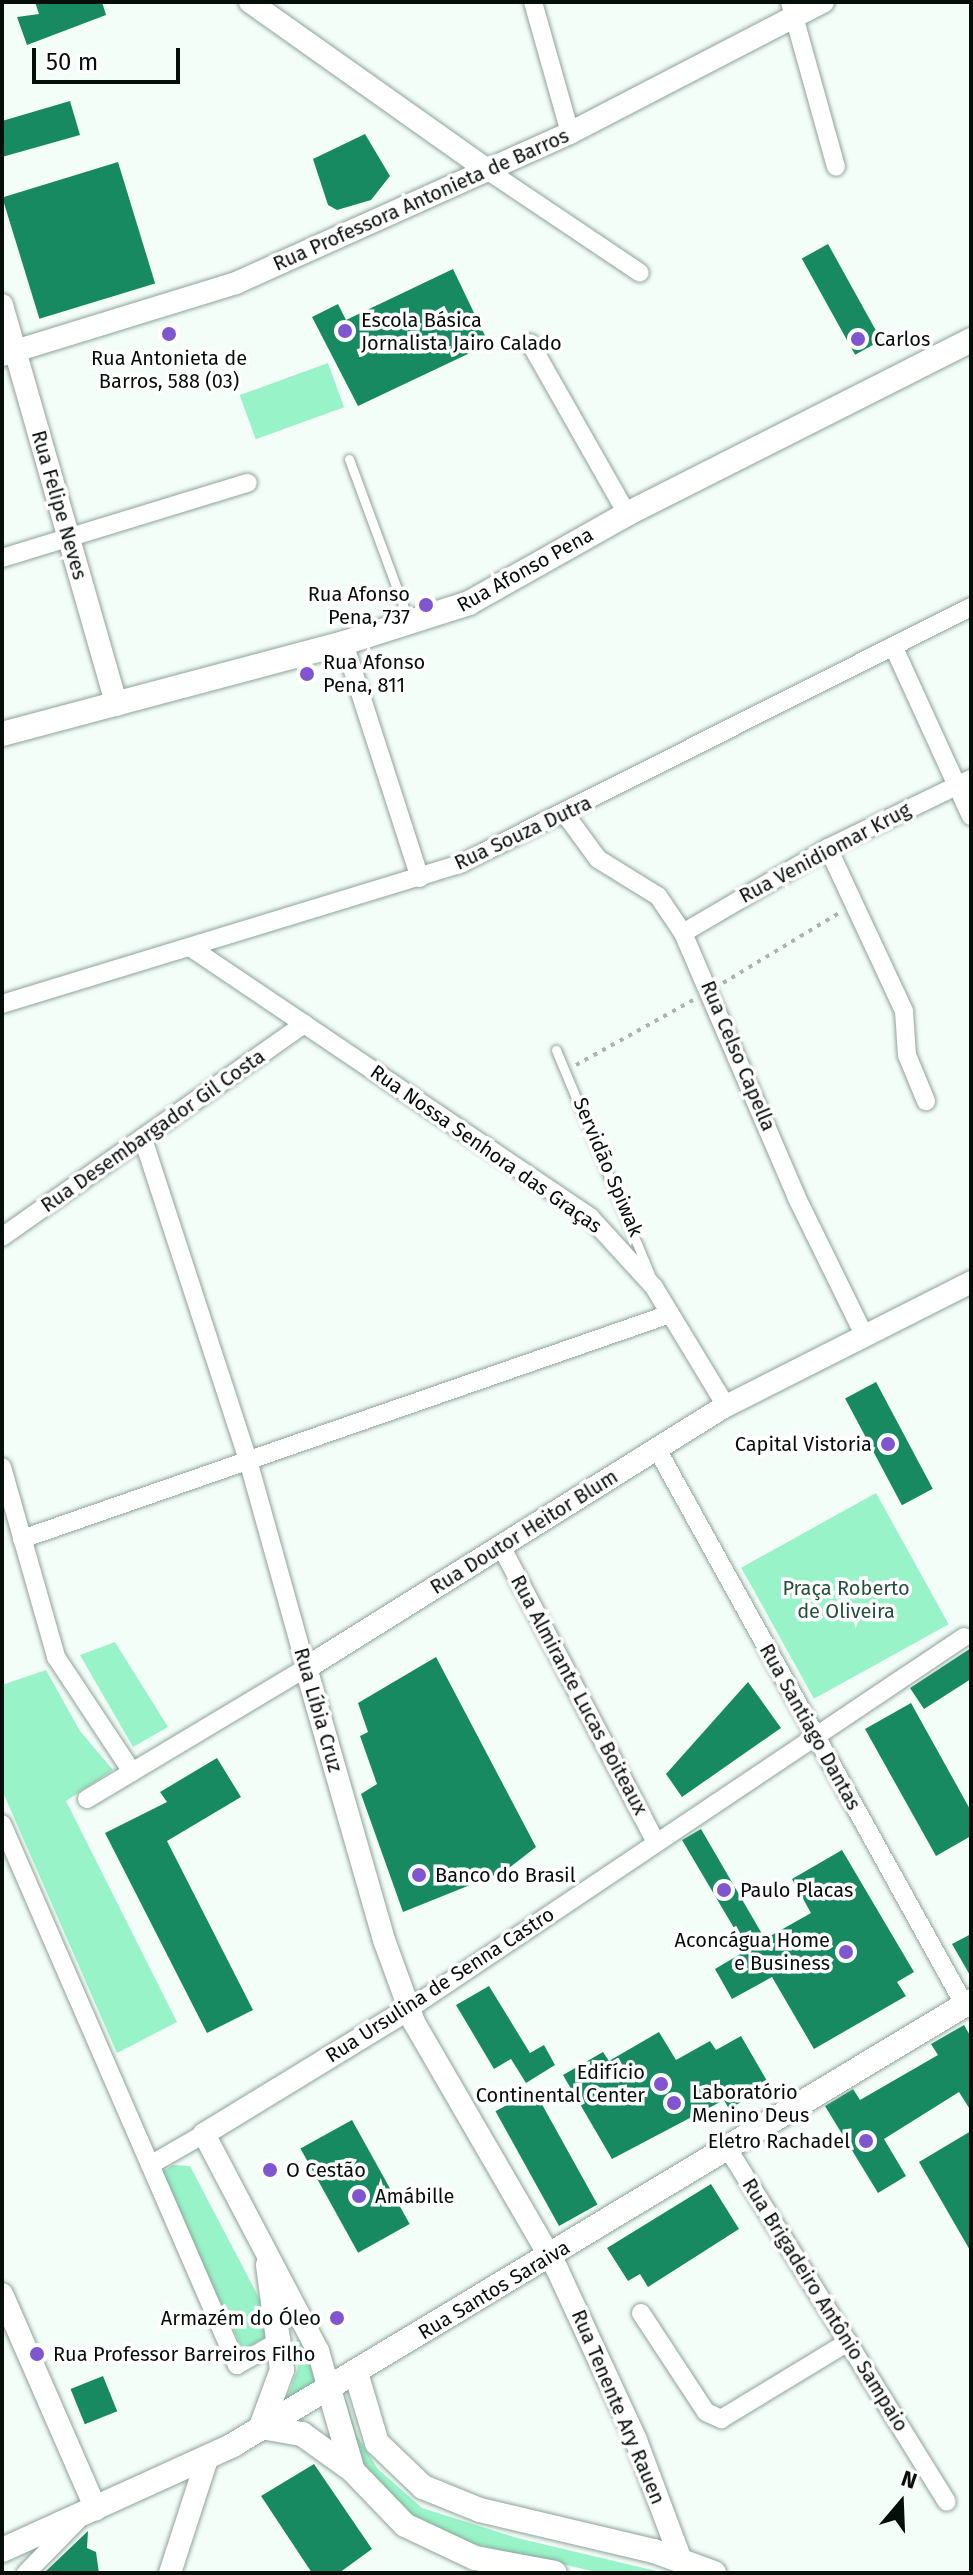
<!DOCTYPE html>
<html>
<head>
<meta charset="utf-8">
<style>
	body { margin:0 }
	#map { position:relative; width:973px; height:2575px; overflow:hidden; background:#f4fef9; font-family:"Fira Sans",sans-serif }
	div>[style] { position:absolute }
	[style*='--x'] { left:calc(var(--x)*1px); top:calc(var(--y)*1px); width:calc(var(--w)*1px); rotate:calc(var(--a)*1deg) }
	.green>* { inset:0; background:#98f3c8; transform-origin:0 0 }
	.building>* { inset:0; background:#178a61; transform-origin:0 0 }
	.path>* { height:4px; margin-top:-2px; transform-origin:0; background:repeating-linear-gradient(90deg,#abb5b0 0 4px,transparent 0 10px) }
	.roads { filter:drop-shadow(0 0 2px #8da498) drop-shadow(0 0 2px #8da498) }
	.service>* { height:9px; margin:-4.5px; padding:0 4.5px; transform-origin:4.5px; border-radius:4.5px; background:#fff }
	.minor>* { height:18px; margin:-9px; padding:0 9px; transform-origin:9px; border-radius:9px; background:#fff }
	.tertiary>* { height:22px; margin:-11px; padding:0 11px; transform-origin:11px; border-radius:11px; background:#fff }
	.secondary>* { height:24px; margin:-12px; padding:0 12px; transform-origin:12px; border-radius:12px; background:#fff }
	.dots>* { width:22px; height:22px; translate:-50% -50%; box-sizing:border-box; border:4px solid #fff; border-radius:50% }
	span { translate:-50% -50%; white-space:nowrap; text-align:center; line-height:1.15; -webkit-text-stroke:7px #fff; paint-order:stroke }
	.street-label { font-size:20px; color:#060e0a }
	.poi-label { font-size:20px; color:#060e0a }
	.left { translate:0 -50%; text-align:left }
	.right { translate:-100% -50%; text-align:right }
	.park-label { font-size:20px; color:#244f3c }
	.frame { position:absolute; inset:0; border:4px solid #060e0a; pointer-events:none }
	.north { position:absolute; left:861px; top:2463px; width:80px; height:80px; -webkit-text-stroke:6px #fff; paint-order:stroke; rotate:19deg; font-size:22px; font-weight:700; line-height:32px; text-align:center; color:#060e0a }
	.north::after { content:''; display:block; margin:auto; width:28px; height:36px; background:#060e0a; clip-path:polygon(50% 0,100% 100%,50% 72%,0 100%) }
	.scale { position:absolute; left:32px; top:48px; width:148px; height:36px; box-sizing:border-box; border:4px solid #060e0a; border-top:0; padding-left:10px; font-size:24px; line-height:28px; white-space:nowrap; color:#060e0a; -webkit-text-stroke:6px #fff; paint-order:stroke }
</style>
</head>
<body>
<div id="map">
	<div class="green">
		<div style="left:328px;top:363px;width:47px;height:94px;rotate:70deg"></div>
		<div style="left:876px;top:1493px;width:150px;height:154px;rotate:61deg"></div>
		<div style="clip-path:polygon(115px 1642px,168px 1727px,133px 1747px,80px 1655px)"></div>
		<div style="clip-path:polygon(46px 1670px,80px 1731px,113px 1770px,66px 1801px,177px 2022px,117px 2053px,2px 1790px,2px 1685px)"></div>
		<div style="clip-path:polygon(173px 2165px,190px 2166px,267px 2313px,265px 2337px,243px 2350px,159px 2174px)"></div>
		<div style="clip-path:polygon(297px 2320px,317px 2382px,287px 2399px,298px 2368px)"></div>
		<div style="clip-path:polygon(346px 2400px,357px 2436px,378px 2469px,422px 2508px,517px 2538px,665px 2573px,601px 2573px,434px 2535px,372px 2486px,337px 2403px)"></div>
	</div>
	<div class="building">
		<div style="clip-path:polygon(35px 2px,102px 2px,106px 15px,27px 45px,17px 17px,39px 14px)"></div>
		<div style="clip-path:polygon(70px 101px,80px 135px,2px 157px,2px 121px)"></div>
		<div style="clip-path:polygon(365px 134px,390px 176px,371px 200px,337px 210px,328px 205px,313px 159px)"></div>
		<div style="left:118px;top:162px;width:127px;height:121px;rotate:73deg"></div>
		<div style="left:828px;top:244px;width:110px;height:30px;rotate:61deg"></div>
		<div style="clip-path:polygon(453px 269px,489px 344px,358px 406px,312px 317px,338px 304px,346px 320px)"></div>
		<div style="left:876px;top:1382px;width:121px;height:35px;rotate:62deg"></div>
		<div style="clip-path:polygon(971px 1648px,971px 1679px,924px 1709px,910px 1688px)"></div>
		<div style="clip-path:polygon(436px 1657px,536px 1847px,505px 1871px,403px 1912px,361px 1794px,377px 1784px,360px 1736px,368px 1732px,358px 1703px)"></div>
		<div style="clip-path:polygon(748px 1682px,781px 1728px,682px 1797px,666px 1774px)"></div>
		<div style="clip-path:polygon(911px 1703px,971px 1811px,971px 1836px,936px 1856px,865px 1729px)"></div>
		<div style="clip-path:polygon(217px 1758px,241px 1797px,167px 1841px,253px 2010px,207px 2033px,105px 1833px,167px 1802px,160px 1792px)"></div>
		<div style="clip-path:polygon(701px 1829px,765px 1939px,811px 1913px,792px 1879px,842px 1850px,914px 1972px,897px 1982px,906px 1996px,814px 2049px,772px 1977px,732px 1999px,715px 1969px,747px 1950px,682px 1840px)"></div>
		<div style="clip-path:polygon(971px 1934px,971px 1977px,952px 1944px)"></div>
		<div style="clip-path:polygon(489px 1986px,530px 2053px,544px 2045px,555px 2065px,526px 2083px,511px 2059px,494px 2069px,456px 2005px)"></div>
		<div style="clip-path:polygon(964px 2025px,971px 2037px,971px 2111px,959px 2092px,884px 2139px,906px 2176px,878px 2193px,825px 2106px,853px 2089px,860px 2100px,938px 2055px,931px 2044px)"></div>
		<div style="clip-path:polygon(659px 2032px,676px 2060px,710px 2041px,716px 2050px,741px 2036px,770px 2086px,729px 2109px,724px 2100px,612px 2159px,563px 2075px,603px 2052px,609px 2061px)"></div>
		<div style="left:534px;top:2090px;width:131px;height:44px;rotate:61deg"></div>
		<div style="left:352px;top:2120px;width:119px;height:59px;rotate:61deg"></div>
		<div style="clip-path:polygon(971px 2131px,971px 2252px,919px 2162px)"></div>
		<div style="clip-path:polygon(711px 2184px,739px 2229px,648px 2287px,640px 2274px,628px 2281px,607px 2248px)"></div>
		<div style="left:103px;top:2376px;width:38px;height:35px;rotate:68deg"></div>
		<div style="clip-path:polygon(314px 2464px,372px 2549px,339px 2573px,312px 2573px,261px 2496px)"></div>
		<div style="clip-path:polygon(88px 2531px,87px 2548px,96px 2552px,99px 2573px,44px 2573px)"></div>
	</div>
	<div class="path">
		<div style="--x:723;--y:983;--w:135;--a:-31.1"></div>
		<div style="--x:576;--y:1065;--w:136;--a:-29"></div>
	</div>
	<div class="roads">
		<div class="service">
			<div style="--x:349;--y:459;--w:173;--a:69.7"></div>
			<div style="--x:556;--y:1050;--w:248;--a:67.3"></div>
		</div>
		<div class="minor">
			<div style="--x:533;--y:2;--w:136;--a:74.2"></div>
			<div style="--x:790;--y:2;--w:171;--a:74.4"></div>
			<div style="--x:487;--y:170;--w:184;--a:33.9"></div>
			<div style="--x:530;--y:343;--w:197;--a:60.4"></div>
			<div style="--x:2;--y:558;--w:257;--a:-17"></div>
			<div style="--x:344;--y:643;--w:247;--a:72.1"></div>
			<div style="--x:894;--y:648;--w:185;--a:65.4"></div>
			<div style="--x:565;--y:814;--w:56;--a:53.7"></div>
			<div style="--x:598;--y:859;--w:70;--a:31.7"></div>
			<div style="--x:658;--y:896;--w:45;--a:56"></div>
			<div style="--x:683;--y:933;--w:286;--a:66.7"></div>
			<div style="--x:796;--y:1196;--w:155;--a:63.9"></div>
			<div style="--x:828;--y:848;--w:180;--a:65"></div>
			<div style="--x:904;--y:1011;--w:44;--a:86.1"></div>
			<div style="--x:907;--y:1055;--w:50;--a:67.6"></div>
			<div style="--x:683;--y:933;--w:168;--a:-30.4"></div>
			<div style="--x:828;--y:848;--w:159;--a:-25.8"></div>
			<div style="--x:190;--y:947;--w:483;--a:34"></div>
			<div style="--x:590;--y:1217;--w:95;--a:47.6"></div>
			<div style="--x:654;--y:1287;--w:139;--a:58.8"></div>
			<div style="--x:2;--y:1004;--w:481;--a:-17"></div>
			<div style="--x:462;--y:863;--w:570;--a:-26.7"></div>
			<div style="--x:2;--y:1237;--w:370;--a:-35.2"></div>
			<div style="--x:657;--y:1449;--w:634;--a:61.05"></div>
			<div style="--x:2;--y:1467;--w:198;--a:74.1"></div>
			<div style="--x:56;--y:1657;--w:138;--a:56.5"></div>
			<div style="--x:22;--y:1539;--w:686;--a:-19.15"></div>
			<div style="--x:501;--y:1546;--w:335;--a:62.4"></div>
			<div style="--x:87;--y:1799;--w:255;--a:-30.9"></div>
			<div style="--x:306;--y:1668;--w:216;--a:-105.6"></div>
			<div style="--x:248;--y:1460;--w:339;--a:-108.1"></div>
			<div style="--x:2;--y:1824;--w:590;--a:66.52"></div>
			<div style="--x:237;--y:2365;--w:51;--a:-29.6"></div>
			<div style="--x:409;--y:2009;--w:668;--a:-33.83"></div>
			<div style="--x:728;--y:2149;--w:415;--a:58.2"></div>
			<div style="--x:150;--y:2165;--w:62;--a:-29.9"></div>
			<div style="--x:641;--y:2313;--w:118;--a:56.7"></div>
			<div style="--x:706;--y:2412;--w:17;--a:25"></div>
			<div style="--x:721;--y:2419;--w:149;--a:-31.2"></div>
			<div style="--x:26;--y:2573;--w:73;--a:-45.6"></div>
		</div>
		<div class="tertiary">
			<div style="--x:250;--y:2;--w:291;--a:35.3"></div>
			<div style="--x:2;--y:305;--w:416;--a:74"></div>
			<div style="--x:2;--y:355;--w:245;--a:-17.1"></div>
			<div style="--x:236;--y:283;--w:366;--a:-24.2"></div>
			<div style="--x:570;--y:133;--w:285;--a:-27.4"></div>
			<div style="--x:2;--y:2294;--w:235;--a:66.4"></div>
			<div style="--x:329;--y:2389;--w:40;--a:-106"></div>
			<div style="--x:318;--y:2351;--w:245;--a:-117.7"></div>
			<div style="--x:204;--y:2134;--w:240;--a:-31.4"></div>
			<div style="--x:681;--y:2560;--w:128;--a:-110.6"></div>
			<div style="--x:636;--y:2440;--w:188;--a:-114.8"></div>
			<div style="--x:557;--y:2269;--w:285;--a:-120.1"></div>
			<div style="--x:414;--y:2022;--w:87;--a:-110.1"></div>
			<div style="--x:384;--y:1940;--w:283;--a:-106"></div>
			<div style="--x:306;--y:1668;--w:495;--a:-32"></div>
			<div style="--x:726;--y:1406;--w:275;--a:-26.8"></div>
			<div style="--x:170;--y:2573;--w:120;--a:-72"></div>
		</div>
		<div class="secondary">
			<div style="--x:2;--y:734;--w:354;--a:-14.9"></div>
			<div style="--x:344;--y:643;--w:131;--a:-17.7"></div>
			<div style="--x:469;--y:603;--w:181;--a:-29.4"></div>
			<div style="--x:627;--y:514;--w:386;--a:-26.8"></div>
			<div style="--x:356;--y:2373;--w:73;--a:73.3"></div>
			<div style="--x:377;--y:2443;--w:64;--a:43.7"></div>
			<div style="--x:423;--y:2487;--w:61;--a:22"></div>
			<div style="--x:480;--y:2510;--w:179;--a:13.3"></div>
			<div style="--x:654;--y:2551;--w:64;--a:20.1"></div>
			<div style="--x:329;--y:2389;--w:85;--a:73.7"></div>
			<div style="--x:353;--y:2471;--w:75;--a:46.1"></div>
			<div style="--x:405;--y:2525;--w:77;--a:25.2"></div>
			<div style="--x:475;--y:2558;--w:81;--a:10.6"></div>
			<div style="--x:261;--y:2427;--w:61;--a:-69.8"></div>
			<div style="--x:282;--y:2370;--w:106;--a:-97.6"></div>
			<div style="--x:261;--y:2427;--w:42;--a:9.7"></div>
			<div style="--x:302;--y:2434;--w:57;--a:35.7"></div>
			<div style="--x:2;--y:2550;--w:254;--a:-24.4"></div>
			<div style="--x:233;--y:2445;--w:861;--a:-31.03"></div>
		</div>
	</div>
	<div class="dots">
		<div style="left:345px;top:331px;background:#7f56d0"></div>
		<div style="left:169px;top:334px;background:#7f56d0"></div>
		<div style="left:858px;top:339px;background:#7f56d0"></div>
		<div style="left:426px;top:605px;background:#7f56d0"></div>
		<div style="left:307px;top:674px;background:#7f56d0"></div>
		<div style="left:888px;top:1444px;background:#7f56d0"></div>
		<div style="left:419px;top:1875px;background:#7f56d0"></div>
		<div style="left:724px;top:1890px;background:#7f56d0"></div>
		<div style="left:846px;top:1952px;background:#7f56d0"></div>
		<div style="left:661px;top:2084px;background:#7f56d0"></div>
		<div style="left:674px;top:2103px;background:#7f56d0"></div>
		<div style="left:866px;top:2141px;background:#7f56d0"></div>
		<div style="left:270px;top:2170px;background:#7f56d0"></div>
		<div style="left:359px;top:2196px;background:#7f56d0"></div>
		<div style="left:337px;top:2318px;background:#7f56d0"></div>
		<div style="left:37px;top:2354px;background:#7f56d0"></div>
	</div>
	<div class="street-label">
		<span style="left:421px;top:200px;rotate:-24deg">Rua Professora Antonieta de Barros</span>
		<span style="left:59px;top:505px;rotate:74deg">Rua Felipe Neves</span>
		<span style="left:525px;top:570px;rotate:-29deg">Rua Afonso Pena</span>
		<span style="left:523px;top:833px;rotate:-25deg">Rua Souza Dutra</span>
		<span style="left:825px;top:853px;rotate:-28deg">Rua Venidiomar Krug</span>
		<span style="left:738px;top:1056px;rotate:67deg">Rua Celso Capella</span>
		<span style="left:153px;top:1131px;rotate:-35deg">Rua Desembargador Gil Costa</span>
		<span style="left:486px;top:1149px;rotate:35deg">Rua Nossa Senhora das Graças</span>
		<span style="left:608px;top:1167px;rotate:67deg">Servidão Spiwak</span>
		<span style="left:524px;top:1532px;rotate:-32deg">Rua Doutor Heitor Blum</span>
		<span style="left:579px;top:1695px;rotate:62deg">Rua Almirante Lucas Boiteaux</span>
		<span style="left:318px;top:1710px;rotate:74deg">Rua Líbia Cruz</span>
		<span style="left:810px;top:1727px;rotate:61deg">Rua Santiago Dantas</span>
		<span style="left:440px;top:1985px;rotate:-33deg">Rua Ursulina de Senna Castro</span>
		<span style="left:494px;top:2290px;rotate:-31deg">Rua Santos Saraiva</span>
		<span style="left:825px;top:2305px;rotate:58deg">Rua Brigadeiro Antônio Sampaio</span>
		<span style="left:618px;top:2407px;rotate:67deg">Rua Tenente Ary Rauen</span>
	</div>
	<div class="poi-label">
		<span class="left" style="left:361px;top:332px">Escola Básica<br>Jornalista Jairo Calado</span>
		<span class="left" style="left:874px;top:339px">Carlos</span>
		<span style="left:169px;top:370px">Rua Antonieta de<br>Barros, 588 (03)</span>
		<span class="right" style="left:410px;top:606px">Rua Afonso<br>Pena, 737</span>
		<span class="left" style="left:323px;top:674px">Rua Afonso<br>Pena, 811</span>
		<span class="right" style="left:872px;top:1444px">Capital Vistoria</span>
		<span class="left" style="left:435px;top:1875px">Banco do Brasil</span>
		<span class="left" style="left:740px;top:1890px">Paulo Placas</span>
		<span class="right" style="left:830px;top:1952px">Aconcágua Home<br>e Business</span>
		<span class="right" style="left:645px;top:2084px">Edifício<br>Continental Center</span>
		<span class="left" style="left:692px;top:2104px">Laboratório<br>Menino Deus</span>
		<span class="right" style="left:850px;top:2141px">Eletro Rachadel</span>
		<span class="left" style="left:286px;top:2170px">O Cestão</span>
		<span class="left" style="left:375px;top:2196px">Amábille</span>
		<span class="right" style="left:321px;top:2318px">Armazém do Óleo</span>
		<span class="left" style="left:53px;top:2354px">Rua Professor Barreiros Filho</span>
	</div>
	<div class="park-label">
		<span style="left:846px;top:1600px">Praça Roberto<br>de Oliveira</span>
	</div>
	<div class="frame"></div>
	<div class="north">N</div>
	<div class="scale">50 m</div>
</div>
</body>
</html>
